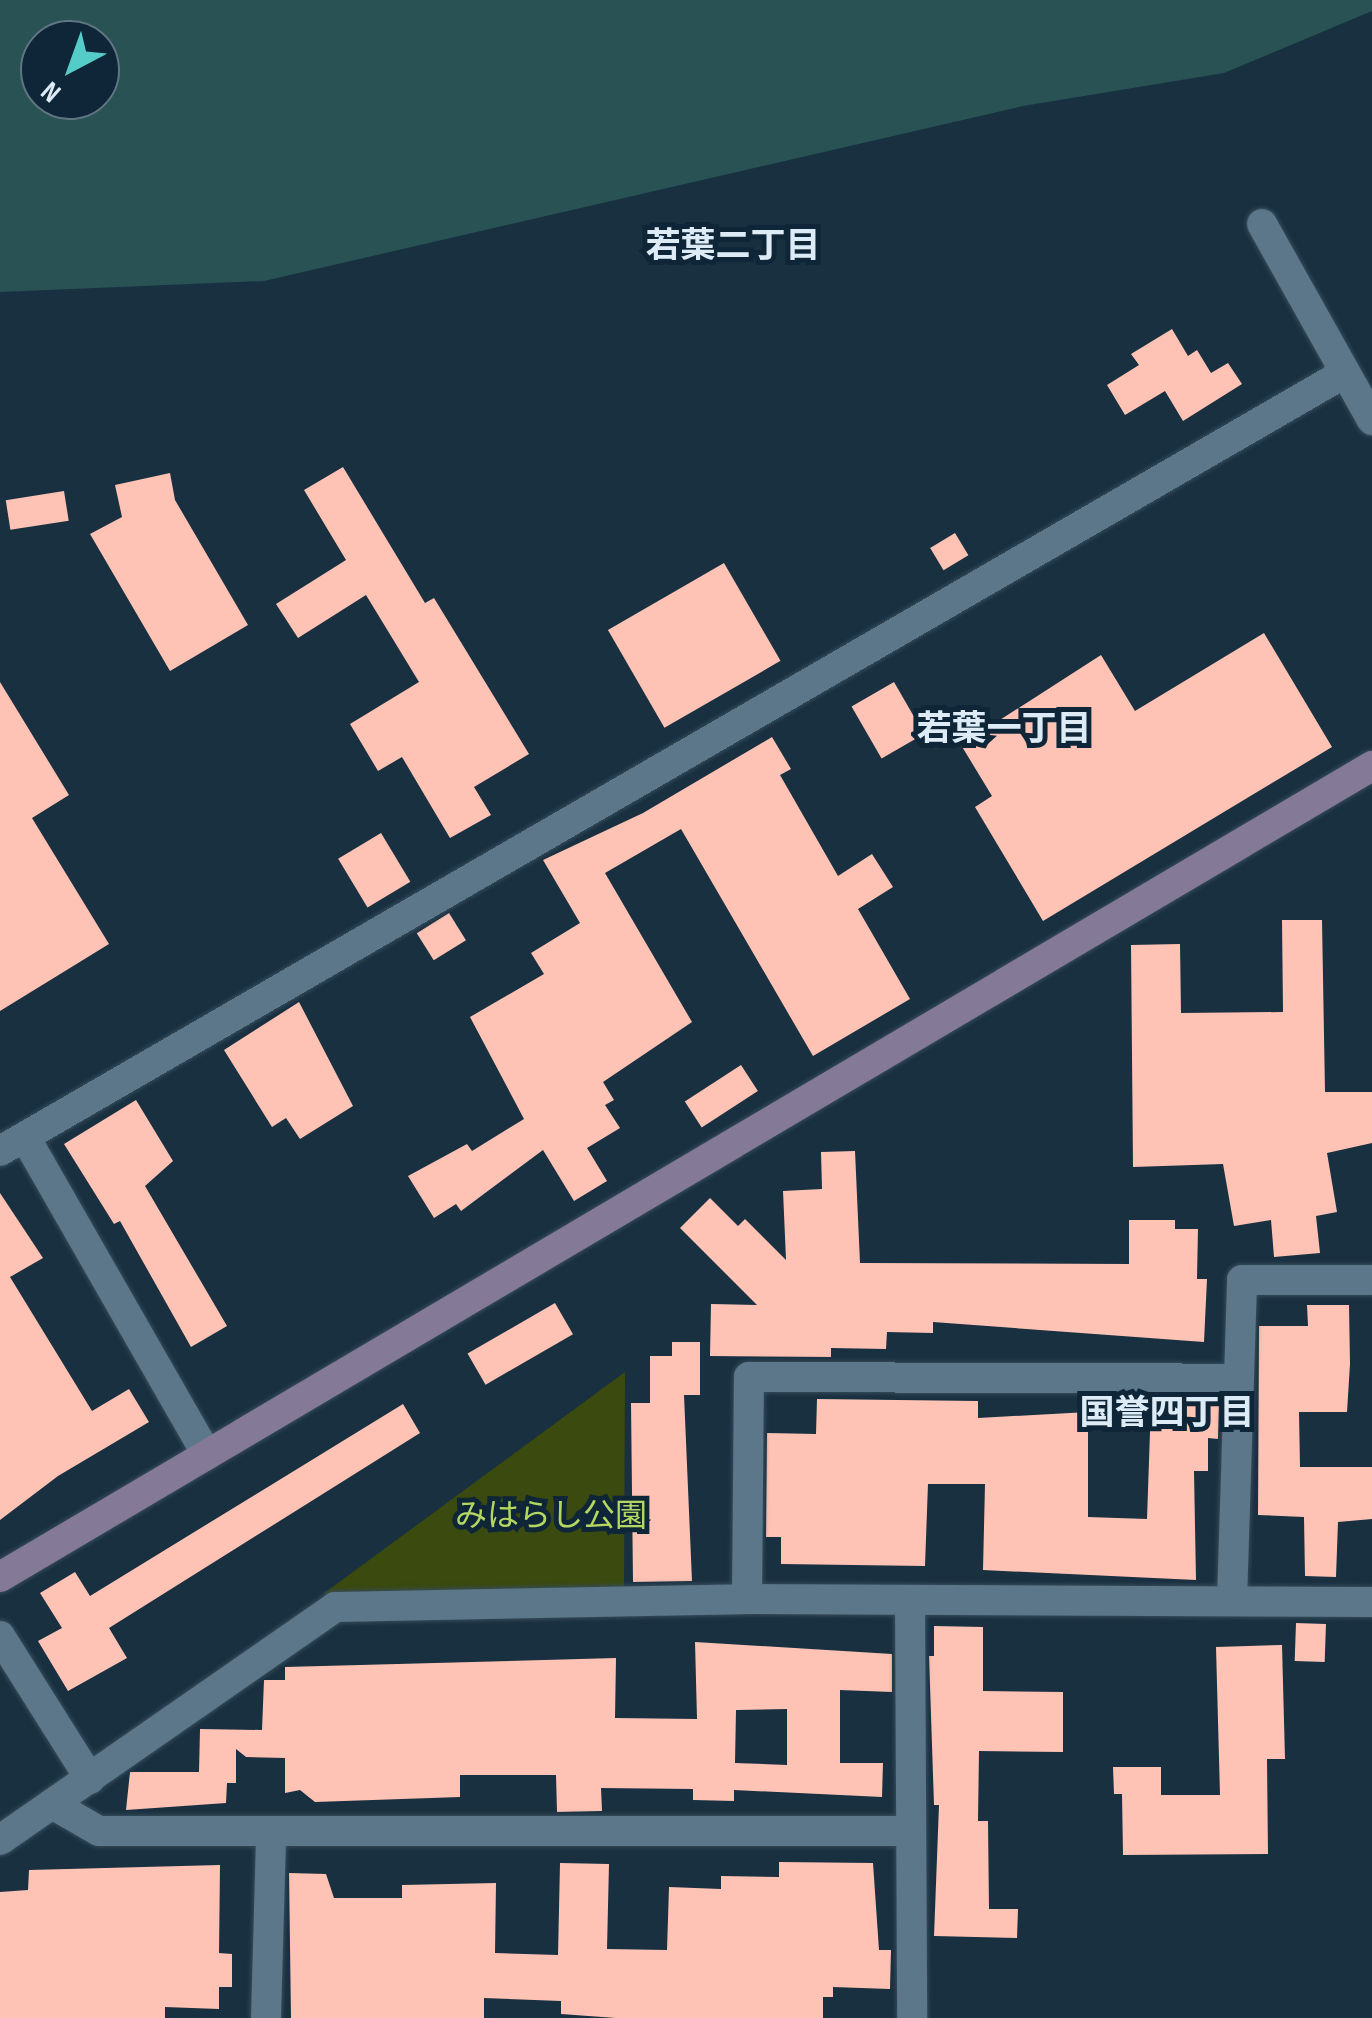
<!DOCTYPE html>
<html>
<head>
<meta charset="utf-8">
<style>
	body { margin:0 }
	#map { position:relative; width:1372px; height:2018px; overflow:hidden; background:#193041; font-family:"Sofia Sans Condensed","Noto Sans JP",sans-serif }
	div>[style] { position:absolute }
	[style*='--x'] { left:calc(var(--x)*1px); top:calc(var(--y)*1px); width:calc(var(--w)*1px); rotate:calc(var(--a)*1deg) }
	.green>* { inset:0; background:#3b4a0e }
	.water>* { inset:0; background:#285253 }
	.building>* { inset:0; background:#fec3b5; transform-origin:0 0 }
	.roads { filter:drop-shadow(0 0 2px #364b59) drop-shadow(0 0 2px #364b59) }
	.street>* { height:30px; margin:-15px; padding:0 15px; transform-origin:15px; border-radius:15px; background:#5c768a }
	.secondary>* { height:30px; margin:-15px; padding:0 15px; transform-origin:15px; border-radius:15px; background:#847997 }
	span { translate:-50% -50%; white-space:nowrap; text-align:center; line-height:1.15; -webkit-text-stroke:10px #0e2637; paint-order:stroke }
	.park-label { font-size:32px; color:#b5d762 }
	.neighbourhood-label { font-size:35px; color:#dcebf6; font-weight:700 }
	.north { position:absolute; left:20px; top:20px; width:100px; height:100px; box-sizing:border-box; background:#0e2637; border:2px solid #607583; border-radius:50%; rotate:221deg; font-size:28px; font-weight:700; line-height:40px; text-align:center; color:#dcebf6 }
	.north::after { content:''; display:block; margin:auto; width:35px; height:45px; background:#54cdc8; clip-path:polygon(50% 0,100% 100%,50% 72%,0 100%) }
</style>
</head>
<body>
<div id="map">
	<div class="green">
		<div style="clip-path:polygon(625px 1372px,624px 1589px,323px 1594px)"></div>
	</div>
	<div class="water">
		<div style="clip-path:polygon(evenodd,0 0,1372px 0,1372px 11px,1224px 73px,1023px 106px,264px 281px,0 292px,0 0,40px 40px,100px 40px,100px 100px,40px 100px,40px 40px)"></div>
	</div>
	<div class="building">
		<div style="clip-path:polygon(1172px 329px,1188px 356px,1197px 350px,1211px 373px,1228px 363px,1242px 384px,1183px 421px,1165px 391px,1125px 415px,1107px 385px,1139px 365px,1131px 354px)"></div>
		<div style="clip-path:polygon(343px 467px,425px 603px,434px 598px,529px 754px,474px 787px,491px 815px,450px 838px,402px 757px,378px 771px,350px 724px,419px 682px,366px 595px,298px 638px,276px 604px,346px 560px,304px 490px)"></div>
		<div style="clip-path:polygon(170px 473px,175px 500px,248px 625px,170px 671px,90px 534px,122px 517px,115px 485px)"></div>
		<div style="left:64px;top:491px;width:30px;height:59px;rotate:81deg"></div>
		<div style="left:955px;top:533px;width:26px;height:29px;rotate:59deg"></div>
		<div style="left:724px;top:563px;width:113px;height:134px;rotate:60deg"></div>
		<div style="clip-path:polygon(1264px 633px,1332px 747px,1043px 921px,975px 807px,992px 796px,961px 745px,1101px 655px,1135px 711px)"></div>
		<div style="clip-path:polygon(0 682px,69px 795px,32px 818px,109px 944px,0 1011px)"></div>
		<div style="left:894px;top:682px;width:60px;height:49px;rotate:60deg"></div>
		<div style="clip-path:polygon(772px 737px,791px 769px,780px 775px,838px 876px,872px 854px,893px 887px,858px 909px,910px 999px,813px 1056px,681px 829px,605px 873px,692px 1022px,603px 1082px,614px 1100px,605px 1105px,620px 1128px,587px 1148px,607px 1181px,574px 1201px,543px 1150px,461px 1211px,456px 1204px,434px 1218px,408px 1176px,467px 1144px,472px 1151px,524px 1119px,470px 1017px,544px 974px,531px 953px,580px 923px,543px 860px,643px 813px)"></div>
		<div style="left:381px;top:833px;width:57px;height:50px;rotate:59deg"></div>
		<div style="left:449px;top:913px;width:32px;height:38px;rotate:58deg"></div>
		<div style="clip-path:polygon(1282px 920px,1322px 920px,1325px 1092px,1372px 1092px,1372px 1143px,1327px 1153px,1337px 1212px,1316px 1216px,1320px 1253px,1274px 1257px,1271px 1220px,1234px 1226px,1223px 1164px,1133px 1167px,1131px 945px,1180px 944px,1181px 1013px,1283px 1012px)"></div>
		<div style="clip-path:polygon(299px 1002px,353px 1106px,300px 1139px,286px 1118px,272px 1127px,224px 1050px)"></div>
		<div style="left:741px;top:1065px;width:31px;height:67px;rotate:57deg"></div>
		<div style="clip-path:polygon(136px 1100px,173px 1161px,145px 1186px,227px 1326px,191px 1347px,120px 1221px,114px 1224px,64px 1144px)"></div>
		<div style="clip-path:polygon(855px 1151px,860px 1263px,1129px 1264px,1129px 1220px,1175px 1220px,1175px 1229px,1198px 1229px,1197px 1279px,1207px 1279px,1204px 1342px,933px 1322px,933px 1333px,887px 1332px,886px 1349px,831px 1348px,831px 1357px,710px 1356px,711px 1304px,757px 1305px,680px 1228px,710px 1198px,738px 1226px,745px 1219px,786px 1260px,783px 1191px,822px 1189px,821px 1152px)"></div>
		<div style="clip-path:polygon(0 1193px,43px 1258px,10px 1277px,92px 1411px,129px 1389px,149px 1422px,58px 1476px,0 1520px)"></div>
		<div style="left:555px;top:1303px;width:36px;height:101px;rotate:60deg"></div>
		<div style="clip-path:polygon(1307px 1305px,1349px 1305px,1350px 1364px,1347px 1412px,1299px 1412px,1300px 1467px,1372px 1467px,1372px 1519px,1338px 1522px,1336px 1577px,1305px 1576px,1304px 1517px,1258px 1515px,1259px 1326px,1308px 1326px)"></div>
		<div style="clip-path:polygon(672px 1342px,700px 1342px,700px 1395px,684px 1395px,692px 1581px,633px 1582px,631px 1403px,650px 1403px,650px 1356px,672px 1356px)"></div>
		<div style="clip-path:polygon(817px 1399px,978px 1401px,978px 1418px,1088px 1412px,1088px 1517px,1147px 1519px,1151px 1403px,1219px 1402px,1218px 1439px,1208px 1438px,1208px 1471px,1194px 1471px,1196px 1580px,983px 1570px,985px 1484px,928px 1484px,925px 1566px,781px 1564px,781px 1537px,766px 1537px,767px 1433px,816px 1434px)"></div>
		<div style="clip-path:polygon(403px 1404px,420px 1433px,109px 1628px,127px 1658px,68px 1691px,38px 1641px,62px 1628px,40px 1593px,75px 1572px,90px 1596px)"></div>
		<div style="left:1296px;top:1623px;width:30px;height:38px;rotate:2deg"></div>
		<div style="clip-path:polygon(934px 1626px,983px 1627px,983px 1691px,1063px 1692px,1063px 1752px,979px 1751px,978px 1821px,988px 1821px,989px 1909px,1018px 1909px,1017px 1938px,934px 1936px,939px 1805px,934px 1805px,929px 1656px,934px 1656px)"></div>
		<div style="clip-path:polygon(evenodd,695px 1642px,892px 1654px,892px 1692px,840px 1690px,840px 1763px,883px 1763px,882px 1797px,734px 1790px,734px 1801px,693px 1800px,693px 1789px,601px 1788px,602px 1811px,557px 1812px,556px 1775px,460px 1775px,460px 1797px,315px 1802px,300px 1790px,285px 1793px,285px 1758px,246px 1757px,236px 1749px,236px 1783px,227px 1783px,226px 1803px,126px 1810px,130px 1772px,199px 1772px,200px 1729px,262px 1730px,264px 1680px,285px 1680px,285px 1667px,616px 1658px,615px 1718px,697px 1719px,695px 1642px,787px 1709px,787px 1765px,735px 1763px,736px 1710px,787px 1709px)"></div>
		<div style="clip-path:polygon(1282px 1645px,1285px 1759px,1267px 1759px,1268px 1854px,1123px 1855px,1122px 1794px,1114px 1794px,1113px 1767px,1161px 1767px,1161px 1795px,1220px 1795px,1216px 1647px)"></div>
		<div style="clip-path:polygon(779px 1862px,873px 1863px,879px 1950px,891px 1950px,890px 1989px,833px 1987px,833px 1997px,823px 1997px,823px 2018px,616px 2018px,561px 2014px,561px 2001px,484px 1998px,484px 2018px,291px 2018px,289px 1873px,326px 1874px,334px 1898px,402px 1898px,402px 1885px,496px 1883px,495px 1953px,558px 1955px,560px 1863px,609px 1864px,607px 1949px,667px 1950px,669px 1887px,721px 1889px,721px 1876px,779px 1877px)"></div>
		<div style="clip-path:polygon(220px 1865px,219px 1953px,232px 1954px,232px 1987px,219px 1987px,219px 2009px,165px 2007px,165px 2018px,0 2018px,0 1892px,28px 1890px,29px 1870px)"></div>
	</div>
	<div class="roads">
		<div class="street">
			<div style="--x:1262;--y:224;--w:225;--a:60.7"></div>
			<div style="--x:25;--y:1137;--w:366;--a:60.2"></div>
			<div style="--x:0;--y:1151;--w:1554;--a:-30.05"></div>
			<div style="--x:747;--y:1599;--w:222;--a:-89.5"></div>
			<div style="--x:749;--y:1377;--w:487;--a:0.2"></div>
			<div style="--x:910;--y:1600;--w:418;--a:89.7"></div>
			<div style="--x:1232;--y:1601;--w:321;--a:-88.2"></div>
			<div style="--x:1242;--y:1280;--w:130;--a:0"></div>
			<div style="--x:0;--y:1636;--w:169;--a:57.8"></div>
			<div style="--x:52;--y:1804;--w:54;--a:29.9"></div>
			<div style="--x:99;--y:1831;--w:811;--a:0"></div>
			<div style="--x:0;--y:1840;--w:408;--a:-34.8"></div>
			<div style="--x:335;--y:1607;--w:412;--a:-1.1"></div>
			<div style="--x:747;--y:1599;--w:625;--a:0.28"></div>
			<div style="--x:266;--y:2018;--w:184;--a:-88.4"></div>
		</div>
		<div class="secondary">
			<div style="--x:0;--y:1577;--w:1594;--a:-30.59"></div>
		</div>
	</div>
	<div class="park-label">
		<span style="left:551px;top:1517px">みはらし公園</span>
	</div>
	<div class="neighbourhood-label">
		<span style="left:733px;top:247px">若葉二丁目</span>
		<span style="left:1004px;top:730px">若葉一丁目</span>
		<span style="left:1167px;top:1414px">国誉四丁目</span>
	</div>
	<div class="north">N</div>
</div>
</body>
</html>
